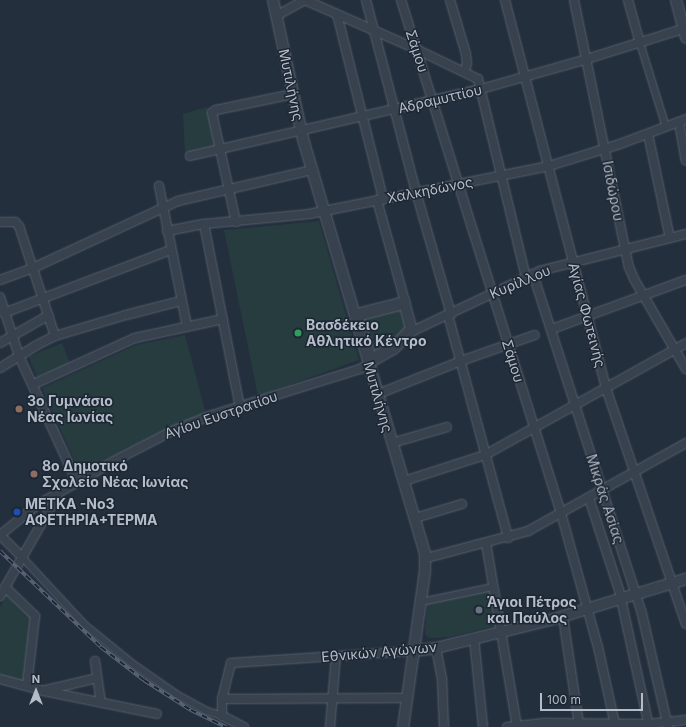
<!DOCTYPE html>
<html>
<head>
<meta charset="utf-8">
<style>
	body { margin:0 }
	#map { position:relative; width:686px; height:727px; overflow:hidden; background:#242f3e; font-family:Inter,sans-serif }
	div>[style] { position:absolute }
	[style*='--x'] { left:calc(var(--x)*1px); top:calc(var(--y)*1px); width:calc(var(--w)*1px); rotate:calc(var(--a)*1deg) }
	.green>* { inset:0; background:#263c3f; transform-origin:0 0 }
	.roads { filter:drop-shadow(0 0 1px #565f6c) drop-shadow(0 0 1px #565f6c) }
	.pedestrian>* { height:6px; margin:-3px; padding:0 3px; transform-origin:3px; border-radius:3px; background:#38414e }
	.minor>* { height:8px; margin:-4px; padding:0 4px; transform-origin:4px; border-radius:4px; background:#38414e }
	.tertiary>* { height:10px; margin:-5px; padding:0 5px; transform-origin:5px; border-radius:5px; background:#38414e }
	.rail>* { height:3.5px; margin-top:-1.75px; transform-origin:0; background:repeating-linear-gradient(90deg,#1d2633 0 6px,#5a6575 0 12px); box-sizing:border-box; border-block:1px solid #5a6575 }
	.dots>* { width:11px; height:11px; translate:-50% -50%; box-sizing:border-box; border:2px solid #1d2633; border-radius:50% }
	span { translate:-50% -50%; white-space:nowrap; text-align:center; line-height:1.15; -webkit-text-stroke:3px #1d2633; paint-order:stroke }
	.street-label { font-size:14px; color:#b4bcc9 }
	.poi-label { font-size:14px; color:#b4bcc9; font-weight:700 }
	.left { translate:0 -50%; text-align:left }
	.north { position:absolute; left:16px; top:671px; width:40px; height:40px; -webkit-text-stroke:3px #1d2633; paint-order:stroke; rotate:0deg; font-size:11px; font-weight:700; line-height:16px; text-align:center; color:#b4bcc9 }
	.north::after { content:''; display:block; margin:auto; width:14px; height:18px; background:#b4bcc9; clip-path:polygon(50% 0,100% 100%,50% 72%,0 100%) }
	.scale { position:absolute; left:540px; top:693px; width:103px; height:18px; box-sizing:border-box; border:2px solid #b4bcc9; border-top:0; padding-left:5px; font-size:12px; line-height:14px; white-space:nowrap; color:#b4bcc9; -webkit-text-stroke:3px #1d2633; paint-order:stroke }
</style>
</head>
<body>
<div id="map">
	<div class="green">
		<div style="clip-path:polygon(207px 107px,216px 146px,185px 153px,183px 114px)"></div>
		<div style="clip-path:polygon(319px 221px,359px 360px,258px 396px,224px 230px)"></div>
		<div style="clip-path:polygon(402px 308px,408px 328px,398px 339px,373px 354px,362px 318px)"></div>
		<div style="clip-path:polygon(185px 335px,206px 414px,180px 423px,80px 473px,42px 388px,136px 345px)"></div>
		<div style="left:62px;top:343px;width:22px;height:36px;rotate:68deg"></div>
		<div style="clip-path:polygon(489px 590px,495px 626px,450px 637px,430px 638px,425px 635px,427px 603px)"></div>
		<div style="clip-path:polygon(7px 594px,33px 616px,26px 675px,22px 682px,0 677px,0 607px)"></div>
	</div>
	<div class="roads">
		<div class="pedestrian">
			<div style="--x:640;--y:43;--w:88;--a:72.8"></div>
			<div style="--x:403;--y:306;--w:23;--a:75"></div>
			<div style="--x:409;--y:328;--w:22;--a:133"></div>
			<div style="--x:394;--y:344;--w:25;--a:151"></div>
			<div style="--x:372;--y:356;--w:41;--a:-107.1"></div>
			<div style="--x:360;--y:317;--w:44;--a:-14.3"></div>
			<div style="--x:21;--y:556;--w:94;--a:47.2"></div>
			<div style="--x:85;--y:625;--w:62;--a:39.1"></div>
			<div style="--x:133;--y:664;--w:52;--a:34.9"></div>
			<div style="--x:176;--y:694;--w:35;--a:29"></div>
			<div style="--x:207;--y:711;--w:16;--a:18"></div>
			<div style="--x:421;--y:602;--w:74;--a:-11.8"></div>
		</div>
		<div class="minor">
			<div style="--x:305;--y:0;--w:121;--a:23.8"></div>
			<div style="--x:416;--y:49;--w:69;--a:25.8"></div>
			<div style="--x:478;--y:79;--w:204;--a:76.4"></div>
			<div style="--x:366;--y:0;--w:198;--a:75.4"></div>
			<div style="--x:416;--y:192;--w:127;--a:74"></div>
			<div style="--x:401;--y:0;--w:537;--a:72.68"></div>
			<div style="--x:561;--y:513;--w:139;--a:74.6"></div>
			<div style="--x:598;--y:647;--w:79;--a:77.6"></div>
			<div style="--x:450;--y:0;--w:56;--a:73.5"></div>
			<div style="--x:466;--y:54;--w:9;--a:84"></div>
			<div style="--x:467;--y:63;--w:8;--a:104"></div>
			<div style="--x:505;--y:0;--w:401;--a:75.4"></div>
			<div style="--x:606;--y:388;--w:249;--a:71.3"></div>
			<div style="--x:574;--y:0;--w:273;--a:78.4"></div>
			<div style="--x:629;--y:267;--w:13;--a:67"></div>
			<div style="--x:634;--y:279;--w:104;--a:60"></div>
			<div style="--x:628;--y:0;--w:45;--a:74.4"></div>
			<div style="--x:337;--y:14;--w:191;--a:76"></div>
			<div style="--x:276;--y:16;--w:33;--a:-29"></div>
			<div style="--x:679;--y:122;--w:39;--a:80"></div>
			<div style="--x:648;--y:134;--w:106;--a:78.1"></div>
			<div style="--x:190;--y:156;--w:299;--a:-13"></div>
			<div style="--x:481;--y:89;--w:110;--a:-15.8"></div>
			<div style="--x:587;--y:59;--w:104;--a:-17.4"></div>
			<div style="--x:159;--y:186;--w:143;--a:78.7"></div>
			<div style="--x:377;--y:200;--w:136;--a:74.6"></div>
			<div style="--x:0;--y:222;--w:15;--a:0"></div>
			<div style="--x:15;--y:222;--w:6;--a:45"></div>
			<div style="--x:19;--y:226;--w:116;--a:71.9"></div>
			<div style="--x:236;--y:222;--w:112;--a:-102.4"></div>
			<div style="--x:212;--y:113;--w:5;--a:-37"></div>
			<div style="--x:216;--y:110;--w:79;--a:-11.7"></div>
			<div style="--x:204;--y:224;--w:187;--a:78.9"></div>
			<div style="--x:167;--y:231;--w:38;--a:-11"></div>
			<div style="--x:204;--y:224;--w:105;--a:-5.4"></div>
			<div style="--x:309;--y:214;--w:245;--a:-11.3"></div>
			<div style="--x:549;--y:166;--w:74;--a:-17.2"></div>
			<div style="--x:620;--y:144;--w:71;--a:-20.7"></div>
			<div style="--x:533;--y:274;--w:357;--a:72.2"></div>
			<div style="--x:642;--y:614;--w:116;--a:77"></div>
			<div style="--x:0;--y:280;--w:35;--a:-20"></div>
			<div style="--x:33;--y:268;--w:160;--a:-24.8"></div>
			<div style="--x:178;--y:201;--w:138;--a:-13"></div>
			<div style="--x:0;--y:297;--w:62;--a:72.1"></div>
			<div style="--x:19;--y:356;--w:139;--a:65.3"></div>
			<div style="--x:4;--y:313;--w:178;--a:-20.7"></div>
			<div style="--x:354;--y:314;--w:53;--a:-14.3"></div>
			<div style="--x:448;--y:315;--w:231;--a:74.9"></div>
			<div style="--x:552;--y:329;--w:143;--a:-20.1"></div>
			<div style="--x:0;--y:343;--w:56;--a:-29.7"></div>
			<div style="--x:0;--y:368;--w:44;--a:-31.9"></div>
			<div style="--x:37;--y:345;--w:20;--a:-27"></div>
			<div style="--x:55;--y:336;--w:74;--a:-16.5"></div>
			<div style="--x:126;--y:315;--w:57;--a:-14.3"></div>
			<div style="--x:34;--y:384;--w:111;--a:-24.5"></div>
			<div style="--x:135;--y:338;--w:90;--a:-12.2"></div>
			<div style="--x:378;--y:394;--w:89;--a:-21.7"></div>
			<div style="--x:461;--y:361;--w:78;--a:-19.4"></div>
			<div style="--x:392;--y:443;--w:57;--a:-16.2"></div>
			<div style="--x:404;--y:481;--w:85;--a:-17.8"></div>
			<div style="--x:485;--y:455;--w:230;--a:-29.1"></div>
			<div style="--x:589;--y:498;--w:97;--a:71.9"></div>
			<div style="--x:619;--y:590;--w:140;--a:77.6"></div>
			<div style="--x:415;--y:518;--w:49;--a:-16.6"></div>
			<div style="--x:0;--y:535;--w:48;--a:-39"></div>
			<div style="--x:37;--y:505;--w:89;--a:-29.7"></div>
			<div style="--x:114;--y:461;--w:65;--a:-27.3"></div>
			<div style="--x:172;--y:431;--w:40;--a:-22"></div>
			<div style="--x:209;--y:416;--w:158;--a:-17.3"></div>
			<div style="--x:360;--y:369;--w:40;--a:-29.7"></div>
			<div style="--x:395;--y:349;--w:25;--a:-45"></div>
			<div style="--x:413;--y:331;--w:140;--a:-25.3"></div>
			<div style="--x:540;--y:271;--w:151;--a:-14.2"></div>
			<div style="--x:0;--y:535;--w:30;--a:45"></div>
			<div style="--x:486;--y:543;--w:186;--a:80.4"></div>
			<div style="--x:426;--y:558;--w:106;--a:-14.8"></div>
			<div style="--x:528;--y:531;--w:181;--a:-29.1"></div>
			<div style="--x:5;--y:587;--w:42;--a:44"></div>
			<div style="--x:35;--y:616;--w:69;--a:96.6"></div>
			<div style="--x:0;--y:596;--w:119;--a:-60.2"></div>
			<div style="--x:563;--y:617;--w:108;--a:81.5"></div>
			<div style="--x:474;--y:638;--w:89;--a:84.2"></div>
			<div style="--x:436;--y:648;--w:31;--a:79"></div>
			<div style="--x:442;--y:678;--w:49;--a:87.7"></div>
			<div style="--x:95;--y:661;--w:42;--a:81.9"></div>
			<div style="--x:0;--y:679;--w:46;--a:15.3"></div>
			<div style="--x:44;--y:691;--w:115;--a:11.5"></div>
			<div style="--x:46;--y:690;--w:52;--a:-13.2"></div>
			<div style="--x:222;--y:699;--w:185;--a:-0.3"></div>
			<div style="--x:244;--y:727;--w:25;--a:-153"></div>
			<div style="--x:222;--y:716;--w:17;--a:-90"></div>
			<div style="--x:222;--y:699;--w:37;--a:-76"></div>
			<div style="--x:231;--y:663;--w:183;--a:-3.8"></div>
			<div style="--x:330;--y:727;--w:71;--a:-85.2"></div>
			<div style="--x:507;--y:727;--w:38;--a:-6"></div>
			<div style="--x:545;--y:723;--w:103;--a:0.6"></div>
			<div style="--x:648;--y:724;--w:38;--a:-6"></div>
		</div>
		<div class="tertiary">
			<div style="--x:273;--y:0;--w:142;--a:77.8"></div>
			<div style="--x:303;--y:139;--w:432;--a:73.6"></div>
			<div style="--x:425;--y:553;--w:18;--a:90"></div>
			<div style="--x:425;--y:571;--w:158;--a:98"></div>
			<div style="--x:676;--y:0;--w:39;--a:75"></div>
			<div style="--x:414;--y:651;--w:22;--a:-8"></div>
			<div style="--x:436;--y:648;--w:122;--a:-13.8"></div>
			<div style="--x:554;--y:619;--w:138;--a:-16.9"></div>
		</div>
	</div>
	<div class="rail">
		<div style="--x:0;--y:551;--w:139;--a:43.5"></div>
		<div style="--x:101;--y:647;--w:54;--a:37.5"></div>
		<div style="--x:144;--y:680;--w:56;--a:32.6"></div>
		<div style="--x:191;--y:710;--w:39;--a:26"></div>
	</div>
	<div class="dots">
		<div style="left:298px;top:333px;background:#2e9e5b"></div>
		<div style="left:19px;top:409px;background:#8d6e63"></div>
		<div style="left:34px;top:474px;background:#8d6e63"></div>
		<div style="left:17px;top:512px;background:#1a4fb4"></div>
		<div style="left:479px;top:610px;background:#6b7280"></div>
	</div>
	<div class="street-label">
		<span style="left:417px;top:51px;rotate:72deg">Σάμου</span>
		<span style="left:291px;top:85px;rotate:78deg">Μυτιλήνης</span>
		<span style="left:440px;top:99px;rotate:-13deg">Αδραμυττίου</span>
		<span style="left:430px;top:190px;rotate:-11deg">Χαλκηδώνος</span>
		<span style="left:613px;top:191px;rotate:79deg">Ισιδώρου</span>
		<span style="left:520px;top:282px;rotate:-23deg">Κυρίλλου</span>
		<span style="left:587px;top:315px;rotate:75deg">Αγίας Φωτεινής</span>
		<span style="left:513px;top:361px;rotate:73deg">Σάμου</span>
		<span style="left:378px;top:397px;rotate:74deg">Μυτιλήνης</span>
		<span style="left:221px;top:415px;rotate:-19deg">Αγίου Ευστρατίου</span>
		<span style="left:605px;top:499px;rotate:72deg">Μικράς Ασίας</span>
		<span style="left:379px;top:652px;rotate:-5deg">Εθνικών Αγώνων</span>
	</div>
	<div class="poi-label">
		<span class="left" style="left:306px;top:333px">Βασδέκειο<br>Αθλητικό Κέντρο</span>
		<span class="left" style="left:27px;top:409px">3ο Γυμνάσιο<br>Νέας Ιωνίας</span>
		<span class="left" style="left:42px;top:474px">8ο Δημοτικό<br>Σχολείο Νέας Ιωνίας</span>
		<span class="left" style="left:25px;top:512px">ΜΕΤΚΑ -Νο3<br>ΑΦΕΤΗΡΙΑ+ΤΕΡΜΑ</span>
		<span class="left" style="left:487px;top:610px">Άγιοι Πέτρος<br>και Παύλος</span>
	</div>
	<div class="north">N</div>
	<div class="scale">100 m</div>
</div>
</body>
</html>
